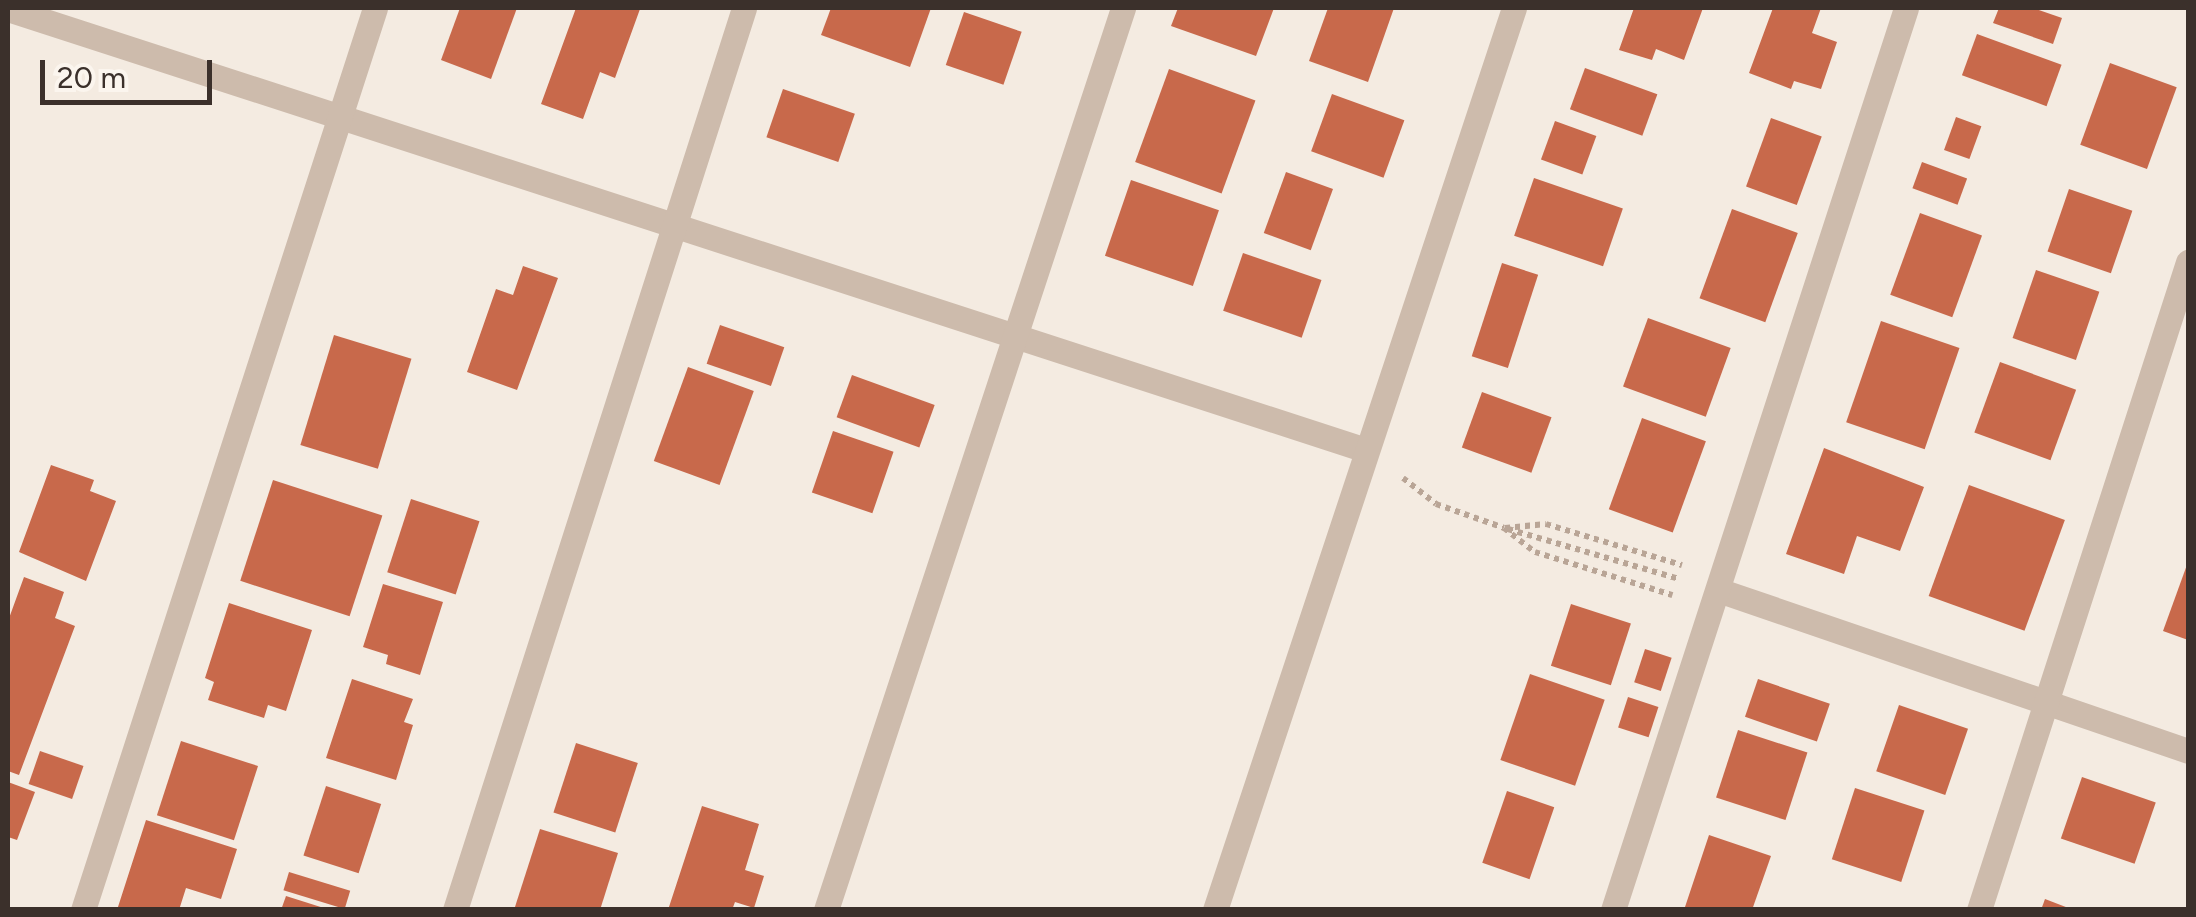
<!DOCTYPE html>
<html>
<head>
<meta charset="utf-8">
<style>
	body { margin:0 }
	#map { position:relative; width:2196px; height:917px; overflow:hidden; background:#f4ebe1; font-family:Figtree,sans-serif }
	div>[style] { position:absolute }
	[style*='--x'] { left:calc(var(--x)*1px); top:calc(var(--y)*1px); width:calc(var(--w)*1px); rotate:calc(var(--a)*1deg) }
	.building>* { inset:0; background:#c8694b; transform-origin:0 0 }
	.path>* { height:6px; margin-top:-3px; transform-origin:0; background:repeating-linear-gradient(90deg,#b9a596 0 5px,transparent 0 10px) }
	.minor>* { height:25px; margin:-12.5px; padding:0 12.5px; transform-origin:12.5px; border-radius:12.5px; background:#cdbbac }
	span { translate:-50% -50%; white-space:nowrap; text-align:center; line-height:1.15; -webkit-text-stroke:8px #fbf5ee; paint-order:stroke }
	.frame { position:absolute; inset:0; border:10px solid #3b302b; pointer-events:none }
	.scale { position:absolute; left:40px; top:60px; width:172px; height:45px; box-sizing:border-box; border:5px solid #3b302b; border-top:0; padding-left:12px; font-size:30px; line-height:35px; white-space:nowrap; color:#3b302b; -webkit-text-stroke:8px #fbf5ee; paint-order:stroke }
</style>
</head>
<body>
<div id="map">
	<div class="building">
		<div style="clip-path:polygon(460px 8px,517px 8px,491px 79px,441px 60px)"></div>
		<div style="clip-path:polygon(576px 8px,640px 9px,615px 78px,600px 72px,583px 119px,541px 104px)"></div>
		<div style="clip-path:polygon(831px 8px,931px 8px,910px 67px,821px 35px)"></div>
		<div style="clip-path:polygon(1178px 8px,1274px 8px,1256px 56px,1171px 26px)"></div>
		<div style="clip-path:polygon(1328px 8px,1394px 8px,1368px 82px,1309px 61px)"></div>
		<div style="clip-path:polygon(1634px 8px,1703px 8px,1684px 60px,1656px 49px,1652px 60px,1619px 50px)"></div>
		<div style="clip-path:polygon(1773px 8px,1821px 8px,1812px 33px,1837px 42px,1821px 89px,1794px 81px,1791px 89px,1749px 73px)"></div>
		<div style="clip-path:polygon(1999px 8px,2033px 8px,2062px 18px,2053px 44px,1993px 23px)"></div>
		<div style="left:964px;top:12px;width:61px;height:56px;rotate:19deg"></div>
		<div style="left:1977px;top:34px;width:90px;height:44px;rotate:20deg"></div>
		<div style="left:2110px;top:63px;width:71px;height:87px;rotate:20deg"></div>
		<div style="left:1585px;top:68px;width:77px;height:44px;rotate:20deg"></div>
		<div style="left:1169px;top:69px;width:92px;height:99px;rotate:20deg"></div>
		<div style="left:783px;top:89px;width:76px;height:51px;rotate:19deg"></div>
		<div style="left:1332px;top:94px;width:77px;height:61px;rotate:20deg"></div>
		<div style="left:1956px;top:117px;width:27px;height:35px;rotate:20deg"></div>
		<div style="left:1771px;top:118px;width:54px;height:73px;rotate:20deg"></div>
		<div style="left:1555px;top:121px;width:44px;height:41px;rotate:20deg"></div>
		<div style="left:1922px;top:162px;width:48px;height:28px;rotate:20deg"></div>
		<div style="left:1286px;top:172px;width:50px;height:65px;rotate:20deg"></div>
		<div style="left:1534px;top:178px;width:94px;height:61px;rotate:19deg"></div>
		<div style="left:1131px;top:180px;width:93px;height:80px;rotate:19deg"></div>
		<div style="left:2069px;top:189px;width:67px;height:66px;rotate:19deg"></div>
		<div style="left:1732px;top:209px;width:70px;height:95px;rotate:20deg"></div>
		<div style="left:1920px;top:213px;width:66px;height:87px;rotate:20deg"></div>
		<div style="left:1243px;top:253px;width:83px;height:61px;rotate:19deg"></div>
		<div style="left:1502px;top:263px;width:38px;height:98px;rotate:18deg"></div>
		<div style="clip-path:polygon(523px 266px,558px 278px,517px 390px,467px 372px,496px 289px,513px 295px)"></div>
		<div style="left:2036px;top:270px;width:67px;height:72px;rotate:19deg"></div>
		<div style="left:1648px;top:318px;width:88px;height:73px;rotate:20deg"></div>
		<div style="left:1881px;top:321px;width:83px;height:107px;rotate:19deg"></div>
		<div style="left:720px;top:325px;width:68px;height:41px;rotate:19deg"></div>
		<div style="left:334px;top:335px;width:81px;height:115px;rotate:17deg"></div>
		<div style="left:2000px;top:362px;width:81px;height:75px;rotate:20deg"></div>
		<div style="left:688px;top:367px;width:70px;height:100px;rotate:20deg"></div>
		<div style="left:852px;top:375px;width:88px;height:45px;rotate:20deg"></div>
		<div style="left:1482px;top:392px;width:74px;height:59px;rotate:20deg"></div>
		<div style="left:1642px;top:418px;width:68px;height:97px;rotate:20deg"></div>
		<div style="left:833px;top:431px;width:64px;height:65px;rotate:19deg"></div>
		<div style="clip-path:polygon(1824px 448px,1924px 487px,1900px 551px,1857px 536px,1844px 574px,1786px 554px)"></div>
		<div style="clip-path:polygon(51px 465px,94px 480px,90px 491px,116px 501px,86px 581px,19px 552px)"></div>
		<div style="left:273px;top:480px;width:115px;height:106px;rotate:18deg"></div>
		<div style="left:1969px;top:485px;width:102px;height:118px;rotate:20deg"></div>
		<div style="left:411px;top:499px;width:72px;height:77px;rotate:18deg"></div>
		<div style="clip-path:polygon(2188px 562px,2188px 640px,2163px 631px)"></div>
		<div style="clip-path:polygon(24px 577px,64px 592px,55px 618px,75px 626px,19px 775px,8px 771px,8px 621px)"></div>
		<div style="clip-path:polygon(383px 584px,443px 602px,420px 675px,386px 664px,388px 655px,363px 647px)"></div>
		<div style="clip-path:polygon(229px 603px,312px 630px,286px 711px,268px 705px,264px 718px,208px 700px,214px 682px,205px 678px)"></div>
		<div style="left:1571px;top:604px;width:63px;height:65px;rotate:18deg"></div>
		<div style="left:1645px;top:649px;width:28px;height:35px;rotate:18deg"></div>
		<div style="left:1530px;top:674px;width:79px;height:91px;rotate:19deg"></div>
		<div style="clip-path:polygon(352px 679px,413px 699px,404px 722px,413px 725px,396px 780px,326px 758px)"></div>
		<div style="left:1758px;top:679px;width:76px;height:40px;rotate:19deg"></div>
		<div style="left:1628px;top:697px;width:32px;height:32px;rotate:18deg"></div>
		<div style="left:1899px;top:705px;width:73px;height:70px;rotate:19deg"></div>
		<div style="left:1738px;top:730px;width:73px;height:71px;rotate:18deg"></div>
		<div style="left:181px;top:741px;width:81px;height:78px;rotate:18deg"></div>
		<div style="left:576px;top:743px;width:65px;height:73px;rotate:18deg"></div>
		<div style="left:40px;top:751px;width:46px;height:35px;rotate:19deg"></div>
		<div style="left:2082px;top:777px;width:78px;height:65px;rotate:19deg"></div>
		<div style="clip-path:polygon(8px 782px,35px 792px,17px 840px,8px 837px)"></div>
		<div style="left:326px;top:786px;width:58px;height:73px;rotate:18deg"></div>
		<div style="left:1855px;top:788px;width:73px;height:75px;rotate:18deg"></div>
		<div style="left:1507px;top:791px;width:50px;height:76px;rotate:19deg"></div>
		<div style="clip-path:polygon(702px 806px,759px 824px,745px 870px,764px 876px,754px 908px,735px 902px,732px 910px,668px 910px)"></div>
		<div style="clip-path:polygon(146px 820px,237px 849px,221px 899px,186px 888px,179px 910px,117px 910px)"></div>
		<div style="clip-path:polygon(540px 829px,618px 853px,600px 910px,514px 910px)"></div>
		<div style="clip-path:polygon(1709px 835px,1771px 856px,1752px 910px,1684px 910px)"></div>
		<div style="left:289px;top:872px;width:64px;height:19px;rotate:17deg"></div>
		<div style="clip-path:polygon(286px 896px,327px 909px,326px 910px,281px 910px)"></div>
		<div style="clip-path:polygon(2045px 899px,2071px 909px,2071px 910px,2041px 910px)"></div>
	</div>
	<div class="path">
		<div style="--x:1403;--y:478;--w:42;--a:38.2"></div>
		<div style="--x:1436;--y:504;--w:72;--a:19.4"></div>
		<div style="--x:1504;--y:528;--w:39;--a:38"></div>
		<div style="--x:1535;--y:552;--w:144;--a:17.4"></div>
		<div style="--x:1505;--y:528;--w:41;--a:-5.6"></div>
		<div style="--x:1546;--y:524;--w:142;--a:16.8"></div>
		<div style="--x:1508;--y:529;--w:178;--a:16.3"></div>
	</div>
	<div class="minor">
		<div style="--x:8;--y:9;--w:1428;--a:17.99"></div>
		<div style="--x:1718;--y:590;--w:497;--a:18.9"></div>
		<div style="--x:83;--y:910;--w:948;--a:-72.06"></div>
		<div style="--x:455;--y:910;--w:947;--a:-72.23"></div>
		<div style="--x:826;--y:910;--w:950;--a:-71.77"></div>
		<div style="--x:1215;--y:910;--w:950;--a:-71.66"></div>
		<div style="--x:1613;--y:910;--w:948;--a:-72"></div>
		<div style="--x:1979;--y:910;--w:681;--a:-72.12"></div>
	</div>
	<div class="frame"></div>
	<div class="scale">20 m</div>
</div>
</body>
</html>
